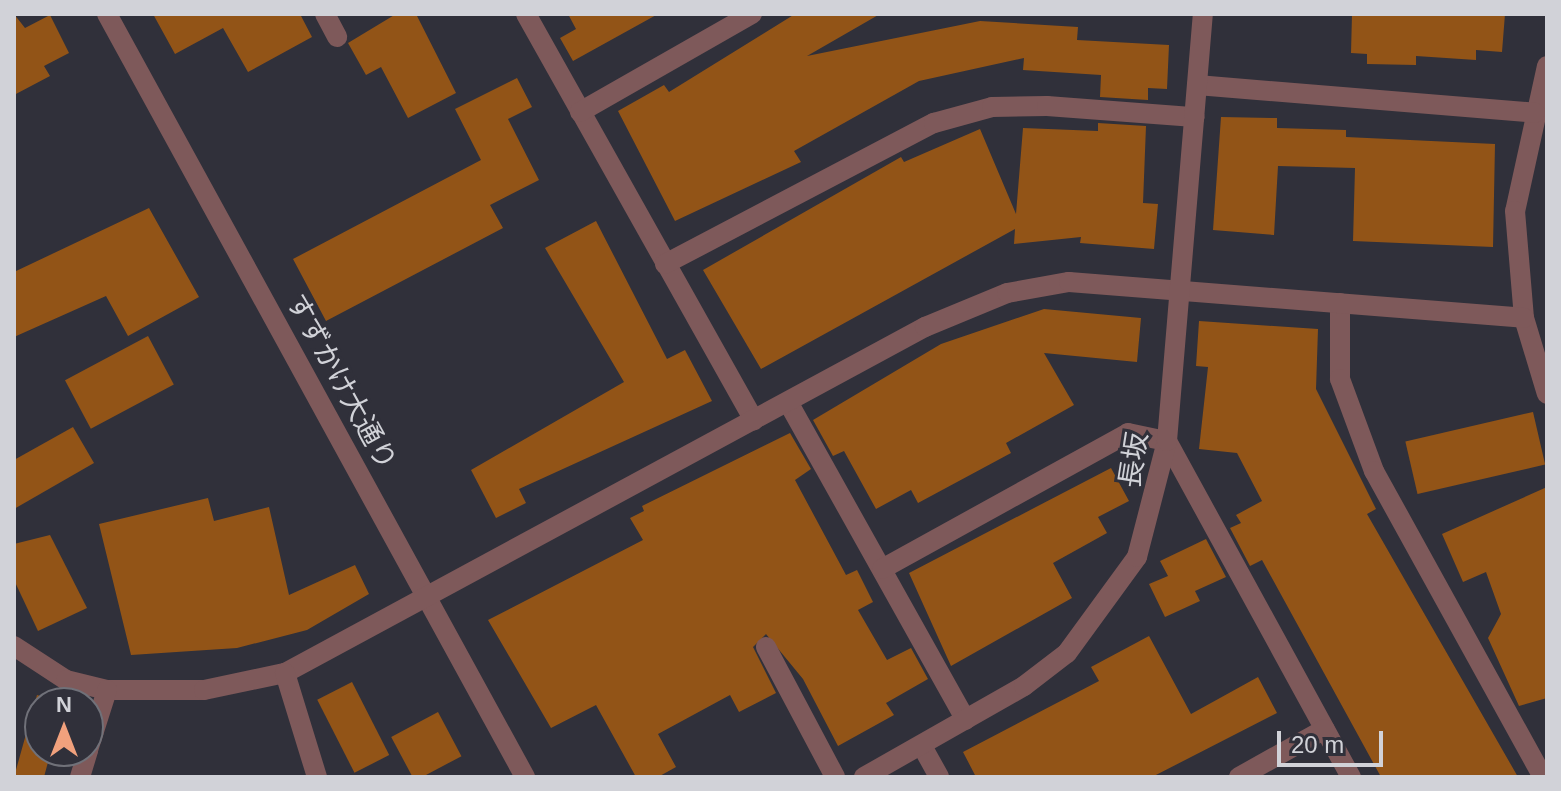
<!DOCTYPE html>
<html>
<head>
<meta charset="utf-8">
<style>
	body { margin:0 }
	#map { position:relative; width:1561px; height:791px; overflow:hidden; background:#30303a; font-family:Helvetica,"Noto Sans JP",sans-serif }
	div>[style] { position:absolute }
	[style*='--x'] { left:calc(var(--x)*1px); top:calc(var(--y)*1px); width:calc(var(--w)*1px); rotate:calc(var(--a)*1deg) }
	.building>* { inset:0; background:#925417; transform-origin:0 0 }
	.minor>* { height:20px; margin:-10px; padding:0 10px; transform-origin:10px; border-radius:10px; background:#7e595a }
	span { translate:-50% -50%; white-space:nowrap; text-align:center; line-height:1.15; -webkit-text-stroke:6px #30303a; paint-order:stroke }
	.street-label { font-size:28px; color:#d1d2d8 }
	.frame { position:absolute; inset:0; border:16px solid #d1d2d8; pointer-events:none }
	.north { position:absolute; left:24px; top:687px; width:80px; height:80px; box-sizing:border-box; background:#30303a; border:2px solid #707179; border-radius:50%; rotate:0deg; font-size:22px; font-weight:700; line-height:32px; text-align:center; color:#d1d2d8 }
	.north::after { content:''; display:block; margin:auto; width:28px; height:36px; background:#f1a17d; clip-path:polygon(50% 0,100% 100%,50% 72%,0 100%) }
	.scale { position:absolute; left:1277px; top:731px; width:106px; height:36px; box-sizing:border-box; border:4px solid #d1d2d8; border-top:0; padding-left:10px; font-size:24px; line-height:28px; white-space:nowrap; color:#d1d2d8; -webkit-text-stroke:6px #30303a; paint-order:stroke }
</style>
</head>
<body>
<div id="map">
	<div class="building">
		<div style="clip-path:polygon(14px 14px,25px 28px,50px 15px,69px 53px,44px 66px,50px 76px,14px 95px)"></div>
		<div style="clip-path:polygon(153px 14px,300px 14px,312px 37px,248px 72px,223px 28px,175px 54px)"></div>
		<div style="clip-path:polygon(396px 14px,416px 14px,456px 93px,408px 118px,381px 67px,366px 75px,348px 43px)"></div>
		<div style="clip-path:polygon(568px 14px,658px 14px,573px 61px,560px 38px,576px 29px)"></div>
		<div style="clip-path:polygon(795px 14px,880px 14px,807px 56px,980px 21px,1078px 27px,1077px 40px,1169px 45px,1167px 89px,1148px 88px,1148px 100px,1100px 97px,1101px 75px,1023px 70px,1024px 58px,919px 81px,794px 151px,801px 162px,675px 221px,618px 111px,664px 85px,669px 92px)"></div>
		<div style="clip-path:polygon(1352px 14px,1505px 14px,1502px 52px,1476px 50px,1476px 60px,1416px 56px,1416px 65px,1367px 64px,1367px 54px,1351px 53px)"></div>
		<div style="clip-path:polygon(517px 78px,532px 107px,508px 119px,539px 180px,490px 205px,503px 228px,326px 321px,293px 259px,481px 160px,455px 109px)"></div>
		<div style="clip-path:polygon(1221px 117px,1277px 118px,1277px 128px,1346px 130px,1346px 137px,1495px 144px,1493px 247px,1353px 241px,1355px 168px,1278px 166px,1274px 235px,1213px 230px)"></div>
		<div style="clip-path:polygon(1098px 123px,1146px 126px,1143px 203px,1158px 204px,1154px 249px,1080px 243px,1081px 237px,1014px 244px,1015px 229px,761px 369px,703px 270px,901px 157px,904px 162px,980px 129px,1016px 214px,1023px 128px,1098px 131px)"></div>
		<div style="clip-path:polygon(149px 208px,199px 297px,128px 336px,106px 296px,14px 337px,14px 272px)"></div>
		<div style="clip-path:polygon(596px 221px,667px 359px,685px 350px,712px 401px,519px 489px,526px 503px,496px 518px,471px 470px,624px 382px,545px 248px)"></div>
		<div style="clip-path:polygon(1044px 309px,1141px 318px,1137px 362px,1044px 353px,1074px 405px,1006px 443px,1011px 453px,918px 503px,911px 490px,876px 509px,844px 451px,833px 456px,813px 420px,941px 344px)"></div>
		<div style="clip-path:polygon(1199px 321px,1318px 329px,1316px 389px,1376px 509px,1367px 514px,1518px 777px,1381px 777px,1262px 560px,1250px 566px,1230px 528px,1241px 523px,1236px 515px,1262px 501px,1237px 453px,1199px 449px,1208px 367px,1196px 366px)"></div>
		<div style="left:148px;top:336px;width:55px;height:94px;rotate:62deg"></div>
		<div style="left:1533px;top:412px;width:54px;height:131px;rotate:77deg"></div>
		<div style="clip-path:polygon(73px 427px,94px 463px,14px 509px,14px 460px)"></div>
		<div style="clip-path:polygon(790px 433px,811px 469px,795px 480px,846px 575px,857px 570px,873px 602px,858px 610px,887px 660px,911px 648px,928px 679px,886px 703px,894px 715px,838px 746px,803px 679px,766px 634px,753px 647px,776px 693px,739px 712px,730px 695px,658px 734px,676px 767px,658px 777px,636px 777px,596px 705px,551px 728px,488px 620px,643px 540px,630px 518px,644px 511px,642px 506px)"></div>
		<div style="clip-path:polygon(1111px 468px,1129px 501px,1098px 517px,1107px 533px,1053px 563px,1072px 598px,951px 666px,909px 573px)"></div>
		<div style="clip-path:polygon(1547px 487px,1547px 698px,1519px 706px,1488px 638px,1501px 614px,1486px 572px,1463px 582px,1442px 534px)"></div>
		<div style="clip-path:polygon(208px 498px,214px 521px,269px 507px,289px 595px,355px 565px,369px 594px,307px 630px,237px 648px,131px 655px,99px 524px)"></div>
		<div style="clip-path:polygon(50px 535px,87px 608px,38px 631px,14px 580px,14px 544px)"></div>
		<div style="clip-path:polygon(1206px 539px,1226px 577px,1195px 591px,1200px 601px,1165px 617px,1149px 584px,1168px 576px,1160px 561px)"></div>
		<div style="clip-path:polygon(1149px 636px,1191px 714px,1258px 677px,1277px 713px,1152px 777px,976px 777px,963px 752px,1099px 681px,1091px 667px)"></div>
		<div style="left:352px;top:682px;width:82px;height:39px;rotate:63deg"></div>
		<div style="clip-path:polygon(37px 695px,64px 703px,40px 703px,40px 751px,51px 751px,44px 777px,14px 777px)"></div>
		<div style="left:438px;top:712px;width:50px;height:53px;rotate:62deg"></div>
	</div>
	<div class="minor">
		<div style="--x:107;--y:14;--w:870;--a:61.28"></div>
		<div style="--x:325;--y:14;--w:26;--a:62"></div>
		<div style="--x:526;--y:14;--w:466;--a:60.7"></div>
		<div style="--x:1547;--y:66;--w:148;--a:102.4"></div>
		<div style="--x:1515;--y:211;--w:107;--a:85.2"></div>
		<div style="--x:1524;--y:318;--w:79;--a:73.2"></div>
		<div style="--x:1197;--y:85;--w:339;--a:4.7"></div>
		<div style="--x:580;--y:112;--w:198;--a:-29.7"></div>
		<div style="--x:665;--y:264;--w:304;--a:-27.7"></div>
		<div style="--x:934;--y:123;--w:60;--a:-15.4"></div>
		<div style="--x:992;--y:107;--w:55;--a:-1"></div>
		<div style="--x:1047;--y:106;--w:148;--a:4.3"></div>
		<div style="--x:1340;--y:303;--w:76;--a:90"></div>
		<div style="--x:1340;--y:379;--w:98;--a:69.7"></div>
		<div style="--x:1374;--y:471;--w:350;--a:61.1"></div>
		<div style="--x:788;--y:402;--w:364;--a:60.8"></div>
		<div style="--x:882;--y:569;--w:281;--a:-28.9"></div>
		<div style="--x:1128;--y:433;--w:40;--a:12"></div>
		<div style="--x:1167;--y:441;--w:383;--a:61.3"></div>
		<div style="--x:14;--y:646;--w:62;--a:33.2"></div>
		<div style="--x:66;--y:680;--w:42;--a:13.7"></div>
		<div style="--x:107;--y:690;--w:97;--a:0"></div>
		<div style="--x:204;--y:690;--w:83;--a:-11.9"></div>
		<div style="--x:285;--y:673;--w:728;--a:-28.4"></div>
		<div style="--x:925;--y:327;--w:89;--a:-22.5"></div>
		<div style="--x:1007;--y:293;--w:63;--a:-10.1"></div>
		<div style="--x:1069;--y:282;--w:456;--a:4.5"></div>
		<div style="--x:766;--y:647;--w:147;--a:62"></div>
		<div style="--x:285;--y:673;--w:109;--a:72.9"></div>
		<div style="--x:922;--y:746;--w:35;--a:61"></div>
		<div style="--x:88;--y:750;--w:63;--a:-72.4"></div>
		<div style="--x:80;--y:777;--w:27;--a:-73"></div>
		<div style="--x:864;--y:777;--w:184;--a:-29.6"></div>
		<div style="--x:1024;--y:686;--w:54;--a:-37.5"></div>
		<div style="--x:1067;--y:653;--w:119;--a:-53.9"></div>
		<div style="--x:1137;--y:557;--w:120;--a:-75.5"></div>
		<div style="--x:1167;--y:441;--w:429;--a:-85.2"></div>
		<div style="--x:1239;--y:777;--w:98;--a:-29.2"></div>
	</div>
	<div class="street-label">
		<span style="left:341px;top:382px;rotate:61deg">すずかけ大通り</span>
		<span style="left:1134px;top:460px;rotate:-81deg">長坂</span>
	</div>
	<div class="frame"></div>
	<div class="north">N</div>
	<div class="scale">20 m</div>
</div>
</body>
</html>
